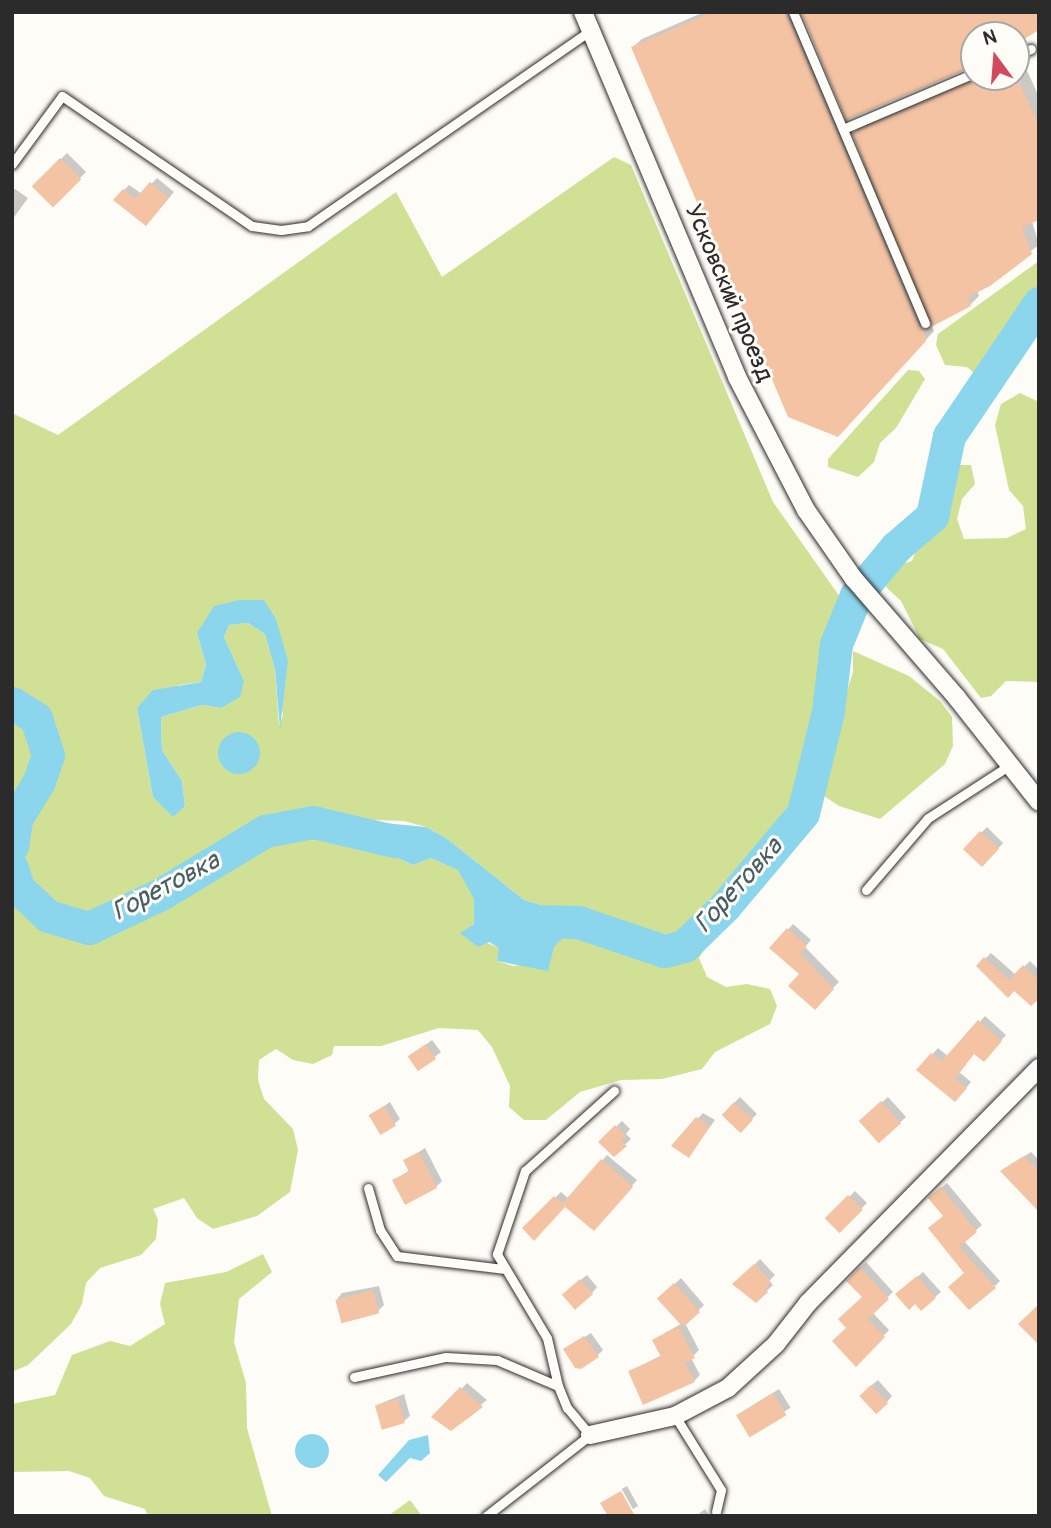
<!DOCTYPE html>
<html>
<head>
<meta charset="utf-8">
<style>
	body { margin:0 }
	#map { position:relative; width:1051px; height:1528px; overflow:hidden; background:#fdfcf7; font-family:Pangolin,sans-serif }
	div>[style] { position:absolute }
	[style*='--x'] { left:calc(var(--x)*1px); top:calc(var(--y)*1px); width:calc(var(--w)*1px); rotate:calc(var(--a)*1deg) }
	.green>* { inset:0; background:#d0e195 }
	.water>* { inset:0; background:#8cd6ed }
	.round { border-radius:50% }
	.shadow>* { inset:0; background:#0003; transform-origin:0 0 }
	.river>* { height:33px; margin:-16.5px; padding:0 16.5px; transform-origin:16.5px; border-radius:16.5px; background:#8cd6ed }
	.building>* { inset:0; background:#f4c3a3; transform-origin:0 0 }
	.roads { filter:drop-shadow(0 0 2px #2b2b2b) drop-shadow(0 0 2px #2b2b2b) }
	.lane>* { height:9px; margin:-4.5px; padding:0 4.5px; transform-origin:4.5px; border-radius:4.5px; background:#fdfcf7 }
	.street>* { height:18px; margin:-9px; padding:0 9px; transform-origin:9px; border-radius:9px; background:#fdfcf7 }
	span { translate:-50% -50%; white-space:nowrap; text-align:center; line-height:1.15; -webkit-text-stroke:6px #fdfcf7; paint-order:stroke }
	.street-label { font-size:24px; color:#2b2b2b }
	.water-label { font-size:26px; color:#485e65; font-style:italic }
	.frame { position:absolute; inset:0; border:14px solid #2b2b2b; pointer-events:none }
	.north { position:absolute; left:960px; top:21px; width:70px; height:70px; box-sizing:border-box; background:#fdfcf7; border:2px solid #a9a8a5; border-radius:50%; rotate:344deg; font-size:19px; font-weight:700; line-height:28px; text-align:center; color:#2b2b2b }
	.north::after { content:''; display:block; margin:auto; width:24px; height:32px; background:#d1495b; clip-path:polygon(50% 0,100% 100%,50% 72%,0 100%) }
</style>
</head>
<body>
<div id="map">
	<div class="green">
		<div style="clip-path:polygon(evenodd,614px 157px,631px 165px,773px 502px,840px 597px,831px 619px,823px 692px,798px 790px,764px 848px,714px 905px,720px 924px,699px 958px,707px 977px,726px 987px,747px 984px,770px 989px,777px 1006px,770px 1024px,715px 1052px,702px 1069px,662px 1079px,621px 1080px,580px 1092px,546px 1120px,524px 1120px,509px 1107px,510px 1086px,492px 1047px,478px 1030px,439px 1028px,381px 1046px,334px 1046px,332px 1055px,313px 1064px,293px 1060px,276px 1049px,259px 1060px,258px 1080px,264px 1099px,293px 1129px,298px 1150px,290px 1192px,257px 1216px,213px 1229px,197px 1218px,184px 1198px,153px 1209px,158px 1219px,156px 1239px,141px 1255px,100px 1268px,86px 1283px,82px 1304px,71px 1324px,28px 1365px,12px 1372px,12px 413px,58px 435px,396px 192px,442px 277px,614px 157px,264px 601px,283px 715px,279px 726px,275px 670px,265px 634px,248px 623px,229px 625px,224px 637px,244px 681px,221px 708px,202px 705px,161px 717px,162px 750px,182px 781px,185px 806px,173px 816px,153px 797px,137px 708px,179px 685px,201px 682px,206px 665px,197px 633px,264px 601px,614px 157px,343px 819px,404px 821px,426px 827px,446px 838px,524px 900px,583px 917px,531px 964px,513px 966px,497px 961px,500px 948px,461px 933px,474px 924px,474px 898px,459px 870px,431px 858px,413px 865px,365px 843px,355px 844px,343px 819px)"></div>
		<div style="clip-path:polygon(1039px 261px,1039px 295px,1009px 325px,990px 358px,975px 374px,967px 367px,945px 365px,936px 345px,938px 334px)"></div>
		<div style="clip-path:polygon(908px 370px,919px 371px,925px 379px,896px 428px,880px 443px,874px 462px,858px 477px,828px 467px,828px 459px)"></div>
		<div style="clip-path:polygon(1020px 393px,1039px 402px,1039px 682px,1006px 681px,991px 696px,981px 698px,943px 649px,920px 639px,901px 601px,886px 587px,891px 567px,912px 561px,950px 465px,971px 465px,975px 484px,962px 499px,957px 519px,964px 539px,1007px 538px,1026px 529px,1023px 506px,1009px 490px,995px 425px,1001px 404px)"></div>
		<div style="clip-path:polygon(853px 651px,909px 676px,940px 701px,952px 717px,953px 746px,945px 764px,880px 819px,839px 806px,821px 794px,821px 773px,853px 672px)"></div>
		<div style="clip-path:polygon(263px 1254px,272px 1272px,239px 1299px,234px 1342px,246px 1383px,247px 1428px,272px 1516px,148px 1516px,145px 1509px,104px 1496px,90px 1478px,69px 1471px,12px 1472px,12px 1404px,55px 1395px,72px 1355px,110px 1341px,130px 1346px,165px 1324px,160px 1304px,165px 1283px,226px 1272px)"></div>
		<div style="clip-path:polygon(410px 1500px,422px 1516px,388px 1516px)"></div>
	</div>
	<div class="water">
		<div style="clip-path:polygon(240px 600px,264px 600px,276px 619px,288px 661px,280px 729px,275px 670px,265px 634px,248px 623px,229px 625px,224px 637px,244px 681px,240px 697px,221px 708px,202px 705px,161px 717px,162px 750px,182px 781px,185px 806px,173px 817px,153px 797px,137px 708px,153px 690px,201px 682px,206px 665px,197px 633px,214px 606px)"></div>
		<div class="round" style="left:218px;top:732px;width:42px;height:42px"></div>
		<div style="clip-path:polygon(342px 819px,426px 827px,446px 838px,524px 900px,583px 917px,554px 947px,548px 971px,497px 961px,499px 948px,489px 942px,478px 947px,460px 933px,474px 924px,474px 899px,458px 870px,431px 858px,413px 865px,365px 843px,354px 844px,349px 825px)"></div>
		<div class="round" style="left:295px;top:1434px;width:34px;height:34px"></div>
		<div style="clip-path:polygon(428px 1435px,430px 1453px,421px 1461px,410px 1458px,386px 1482px,378px 1475px,409px 1440px)"></div>
	</div>
	<div class="shadow">
		<div style="clip-path:polygon(704px 12px,798px 12px,867px 174px,854px 133px,863px 124px,974px 77px,1016px 77px,1016px 46px,1039px 97px,1039px 218px,1032px 221px,1039px 245px,977px 290px,979px 296px,970px 305px,931px 324px,934px 331px,847px 426px,633px 47px,642px 39px)"></div>
		<div style="left:67px;top:153px;width:27px;height:47px;rotate:45deg"></div>
		<div style="clip-path:polygon(157px 178px,174px 192px,152px 218px,124px 190px,129px 185px,142px 194px)"></div>
		<div style="clip-path:polygon(15px 189px,28px 198px,12px 220px,12px 191px)"></div>
		<div style="left:987px;top:827px;width:23px;height:31px;rotate:45deg"></div>
		<div style="clip-path:polygon(793px 924px,811px 940px,805px 947px,839px 982px,815px 1007px,801px 974px,772px 948px)"></div>
		<div style="clip-path:polygon(991px 953px,1016px 975px,1030px 961px,1039px 970px,1039px 996px,1014px 989px,978px 966px)"></div>
		<div style="clip-path:polygon(985px 1016px,1006px 1035px,989px 1054px,975px 1052px,959px 1072px,971px 1082px,961px 1094px,919px 1069px,938px 1048px,949px 1057px)"></div>
		<div style="clip-path:polygon(432px 1040px,441px 1052px,419px 1069px,416px 1052px)"></div>
		<div style="left:740px;top:1097px;width:24px;height:25px;rotate:45deg"></div>
		<div style="left:888px;top:1097px;width:27px;height:36px;rotate:48deg"></div>
		<div style="clip-path:polygon(390px 1102px,400px 1119px,394px 1124px,370px 1116px)"></div>
		<div style="clip-path:polygon(703px 1113px,715px 1120px,689px 1156px,673px 1145px)"></div>
		<div style="clip-path:polygon(622px 1121px,630px 1129px,626px 1134px,631px 1139px,614px 1155px,600px 1142px)"></div>
		<div style="clip-path:polygon(425px 1148px,442px 1181px,436px 1187px,394px 1180px,410px 1170px,405px 1161px)"></div>
		<div style="clip-path:polygon(1031px 1152px,1039px 1160px,1039px 1197px,1008px 1166px)"></div>
		<div style="clip-path:polygon(607px 1155px,637px 1180px,600px 1223px,565px 1205px,524px 1228px,561px 1192px,569px 1199px)"></div>
		<div style="clip-path:polygon(947px 1183px,982px 1225px,964px 1241px,1000px 1281px,995px 1286px,966px 1273px,936px 1192px)"></div>
		<div style="left:855px;top:1191px;width:17px;height:39px;rotate:45deg"></div>
		<div style="clip-path:polygon(760px 1259px,775px 1275px,769px 1281px,773px 1285px,756px 1301px,734px 1284px)"></div>
		<div style="clip-path:polygon(866px 1262px,893px 1292px,872px 1312px,889px 1330px,856px 1364px,848px 1327px,864px 1297px,848px 1281px)"></div>
		<div style="clip-path:polygon(923px 1272px,941px 1292px,935px 1297px,903px 1289px)"></div>
		<div style="clip-path:polygon(587px 1275px,597px 1287px,592px 1293px,569px 1289px)"></div>
		<div style="clip-path:polygon(681px 1278px,704px 1305px,685px 1323px,699px 1350px,691px 1358px,700px 1375px,694px 1381px,630px 1371px,662px 1355px,654px 1340px,682px 1323px,660px 1298px)"></div>
		<div style="clip-path:polygon(379px 1286px,384px 1305px,378px 1311px,337px 1299px,342px 1293px)"></div>
		<div style="clip-path:polygon(591px 1333px,603px 1350px,597px 1356px,569px 1347px)"></div>
		<div style="clip-path:polygon(878px 1380px,892px 1396px,887px 1402px,867px 1389px)"></div>
		<div style="clip-path:polygon(467px 1383px,487px 1400px,451px 1429px,434px 1417px)"></div>
		<div style="left:779px;top:1389px;width:22px;height:47px;rotate:58deg"></div>
		<div style="clip-path:polygon(404px 1394px,410px 1416px,404px 1421px,377px 1405px)"></div>
		<div style="left:627px;top:1486px;width:23px;height:6px;rotate:61deg"></div>
		<div style="clip-path:polygon(705px 1509px,710px 1516px,696px 1516px)"></div>
	</div>
	<div class="river">
		<div style="--x:12;--y:703;--w:28;--a:32"></div>
		<div style="--x:36;--y:718;--w:39;--a:72"></div>
		<div style="--x:48;--y:755;--w:28;--a:109"></div>
		<div style="--x:39;--y:781;--w:44;--a:121.2"></div>
		<div style="--x:16;--y:819;--w:27;--a:98"></div>
		<div style="--x:12;--y:868;--w:21;--a:73"></div>
		<div style="--x:18;--y:888;--w:41;--a:43"></div>
		<div style="--x:48;--y:916;--w:43;--a:16.3"></div>
		<div style="--x:89;--y:928;--w:80;--a:-25.3"></div>
		<div style="--x:161;--y:894;--w:122;--a:-31.2"></div>
		<div style="--x:265;--y:831;--w:49;--a:-10.6"></div>
		<div style="--x:313;--y:822;--w:83;--a:13.2"></div>
		<div style="--x:532;--y:921;--w:46;--a:1.2"></div>
		<div style="--x:578;--y:922;--w:91;--a:18.6"></div>
		<div style="--x:664;--y:951;--w:21;--a:-14"></div>
		<div style="--x:684;--y:946;--w:57;--a:-44.3"></div>
		<div style="--x:725;--y:906;--w:121;--a:-50"></div>
		<div style="--x:803;--y:813;--w:105;--a:-76.2"></div>
		<div style="--x:828;--y:711;--w:67;--a:-83.2"></div>
		<div style="--x:836;--y:644;--w:53;--a:-67.8"></div>
		<div style="--x:856;--y:595;--w:62;--a:-50.2"></div>
		<div style="--x:896;--y:547;--w:48;--a:-40.7"></div>
		<div style="--x:932;--y:516;--w:82;--a:-78"></div>
		<div style="--x:949;--y:436;--w:161;--a:-55.9"></div>
	</div>
	<div class="building">
		<div style="clip-path:polygon(713px 12px,786px 12px,919px 326px,924px 330px,926px 341px,838px 437px,788px 417px,631px 47px)"></div>
		<div style="clip-path:polygon(801px 12px,1039px 12px,1039px 30px,1016px 44px,1016px 35px,974px 35px,974px 66px,846px 120px)"></div>
		<div style="clip-path:polygon(980px 77px,1017px 77px,1039px 125px,1039px 220px,1022px 227px,1032px 254px,990px 286px,968px 297px,971px 306px,931px 327px,852px 133px)"></div>
		<div style="left:60px;top:158px;width:30px;height:40px;rotate:45deg"></div>
		<div style="clip-path:polygon(150px 182px,169px 198px,146px 226px,113px 200px,123px 189px,135px 199px)"></div>
		<div style="left:980px;top:831px;width:26px;height:25px;rotate:43deg"></div>
		<div style="clip-path:polygon(787px 928px,807px 946px,800px 953px,834px 989px,815px 1010px,788px 986px,799px 974px,769px 948px)"></div>
		<div style="clip-path:polygon(984px 957px,1009px 980px,1023px 965px,1039px 981px,1039px 999px,1031px 1006px,1014px 991px,1008px 998px,976px 966px)"></div>
		<div style="clip-path:polygon(978px 1020px,1002px 1041px,984px 1062px,974px 1054px,955px 1079px,967px 1088px,955px 1102px,916px 1070px,931px 1053px,942px 1061px)"></div>
		<div style="left:426px;top:1044px;width:18px;height:22px;rotate:56deg"></div>
		<div style="left:881px;top:1101px;width:30px;height:30px;rotate:48deg"></div>
		<div style="left:734px;top:1102px;width:26px;height:18px;rotate:43deg"></div>
		<div style="left:384px;top:1106px;width:23px;height:18px;rotate:59deg"></div>
		<div style="clip-path:polygon(696px 1117px,710px 1126px,689px 1158px,671px 1146px)"></div>
		<div style="clip-path:polygon(615px 1125px,626px 1136px,621px 1141px,627px 1146px,614px 1157px,598px 1142px)"></div>
		<div style="clip-path:polygon(419px 1152px,437px 1188px,405px 1205px,392px 1180px,409px 1172px,403px 1160px)"></div>
		<div style="clip-path:polygon(1024px 1156px,1039px 1171px,1039px 1212px,1000px 1171px)"></div>
		<div style="clip-path:polygon(601px 1159px,633px 1187px,594px 1231px,565px 1207px,534px 1241px,522px 1228px,554px 1196px,562px 1204px)"></div>
		<div style="clip-path:polygon(941px 1187px,977px 1232px,959px 1247px,996px 1288px,969px 1310px,948px 1287px,964px 1273px,928px 1228px,943px 1216px,928px 1198px)"></div>
		<div style="left:848px;top:1195px;width:21px;height:33px;rotate:45deg"></div>
		<div style="clip-path:polygon(754px 1264px,771px 1282px,765px 1288px,768px 1292px,756px 1303px,732px 1284px)"></div>
		<div style="clip-path:polygon(860px 1267px,889px 1299px,868px 1319px,885px 1337px,856px 1367px,832px 1341px,846px 1328px,838px 1319px,862px 1297px,846px 1281px)"></div>
		<div style="clip-path:polygon(917px 1276px,936px 1298px,921px 1311px,915px 1304px,909px 1310px,895px 1294px)"></div>
		<div style="left:580px;top:1279px;width:20px;height:24px;rotate:49deg"></div>
		<div style="left:674px;top:1283px;width:39px;height:23px;rotate:48deg"></div>
		<div style="left:373px;top:1290px;width:24px;height:39px;rotate:75deg"></div>
		<div style="clip-path:polygon(1039px 1304px,1039px 1345px,1018px 1324px)"></div>
		<div style="clip-path:polygon(678px 1326px,695px 1358px,685px 1363px,695px 1382px,643px 1405px,628px 1371px,661px 1357px,652px 1340px)"></div>
		<div style="clip-path:polygon(584px 1336px,599px 1357px,581px 1369px,575px 1368px,563px 1349px)"></div>
		<div style="left:871px;top:1385px;width:25px;height:16px;rotate:47deg"></div>
		<div style="clip-path:polygon(460px 1387px,483px 1407px,451px 1431px,431px 1417px)"></div>
		<div style="left:773px;top:1393px;width:26px;height:43px;rotate:59deg"></div>
		<div style="left:398px;top:1399px;width:25px;height:24px;rotate:74deg"></div>
		<div style="clip-path:polygon(621px 1491px,635px 1516px,608px 1516px,600px 1503px)"></div>
	</div>
	<div class="roads">
		<div class="lane">
			<div style="--x:793;--y:12;--w:338;--a:67"></div>
			<div style="--x:1016;--y:55;--w:16;--a:-22"></div>
			<div style="--x:843;--y:129;--w:142;--a:-23.1"></div>
			<div style="--x:12;--y:164;--w:84;--a:-53.7"></div>
			<div style="--x:62;--y:96;--w:230;--a:34.4"></div>
			<div style="--x:252;--y:226;--w:29;--a:8"></div>
			<div style="--x:281;--y:230;--w:27;--a:-8"></div>
			<div style="--x:308;--y:226;--w:344;--a:-34.7"></div>
			<div style="--x:866;--y:890;--w:95;--a:-49.3"></div>
			<div style="--x:928;--y:818;--w:98;--a:-32.9"></div>
			<div style="--x:368;--y:1188;--w:44;--a:74.1"></div>
			<div style="--x:380;--y:1230;--w:31;--a:57"></div>
			<div style="--x:397;--y:1256;--w:109;--a:6.9"></div>
			<div style="--x:354;--y:1377;--w:94;--a:-12.3"></div>
			<div style="--x:446;--y:1357;--w:51;--a:3.4"></div>
			<div style="--x:497;--y:1360;--w:66;--a:23.1"></div>
			<div style="--x:558;--y:1386;--w:49;--a:-102.9"></div>
			<div style="--x:547;--y:1338;--w:98;--a:-120.8"></div>
			<div style="--x:497;--y:1254;--w:88;--a:-71.4"></div>
			<div style="--x:525;--y:1171;--w:120;--a:-42"></div>
			<div style="--x:675;--y:1416;--w:87;--a:58.1"></div>
			<div style="--x:721;--y:1490;--w:22;--a:103"></div>
			<div style="--x:486;--y:1516;--w:132;--a:-37.9"></div>
			<div style="--x:590;--y:1435;--w:35;--a:-130"></div>
			<div style="--x:567;--y:1408;--w:24;--a:-112"></div>
		</div>
		<div class="street">
			<div style="--x:583;--y:12;--w:396;--a:67.1"></div>
			<div style="--x:737;--y:377;--w:150;--a:62.6"></div>
			<div style="--x:806;--y:510;--w:84;--a:55.2"></div>
			<div style="--x:854;--y:579;--w:157;--a:49.1"></div>
			<div style="--x:957;--y:698;--w:132;--a:51.7"></div>
			<div style="--x:590;--y:1435;--w:87;--a:-12.6"></div>
			<div style="--x:675;--y:1416;--w:60;--a:-27.8"></div>
			<div style="--x:728;--y:1388;--w:65;--a:-42.5"></div>
			<div style="--x:776;--y:1344;--w:52;--a:-52"></div>
			<div style="--x:808;--y:1303;--w:330;--a:-45.5"></div>
		</div>
	</div>
	<div class="street-label">
		<span style="left:729px;top:293px;rotate:67deg">Усковский проезд</span>
	</div>
	<div class="water-label">
		<span style="left:739px;top:886px;rotate:-48deg">Горетовка</span>
		<span style="left:166px;top:887px;rotate:-28deg">Горетовка</span>
	</div>
	<div class="frame"></div>
	<div class="north">N</div>
</div>
</body>
</html>
